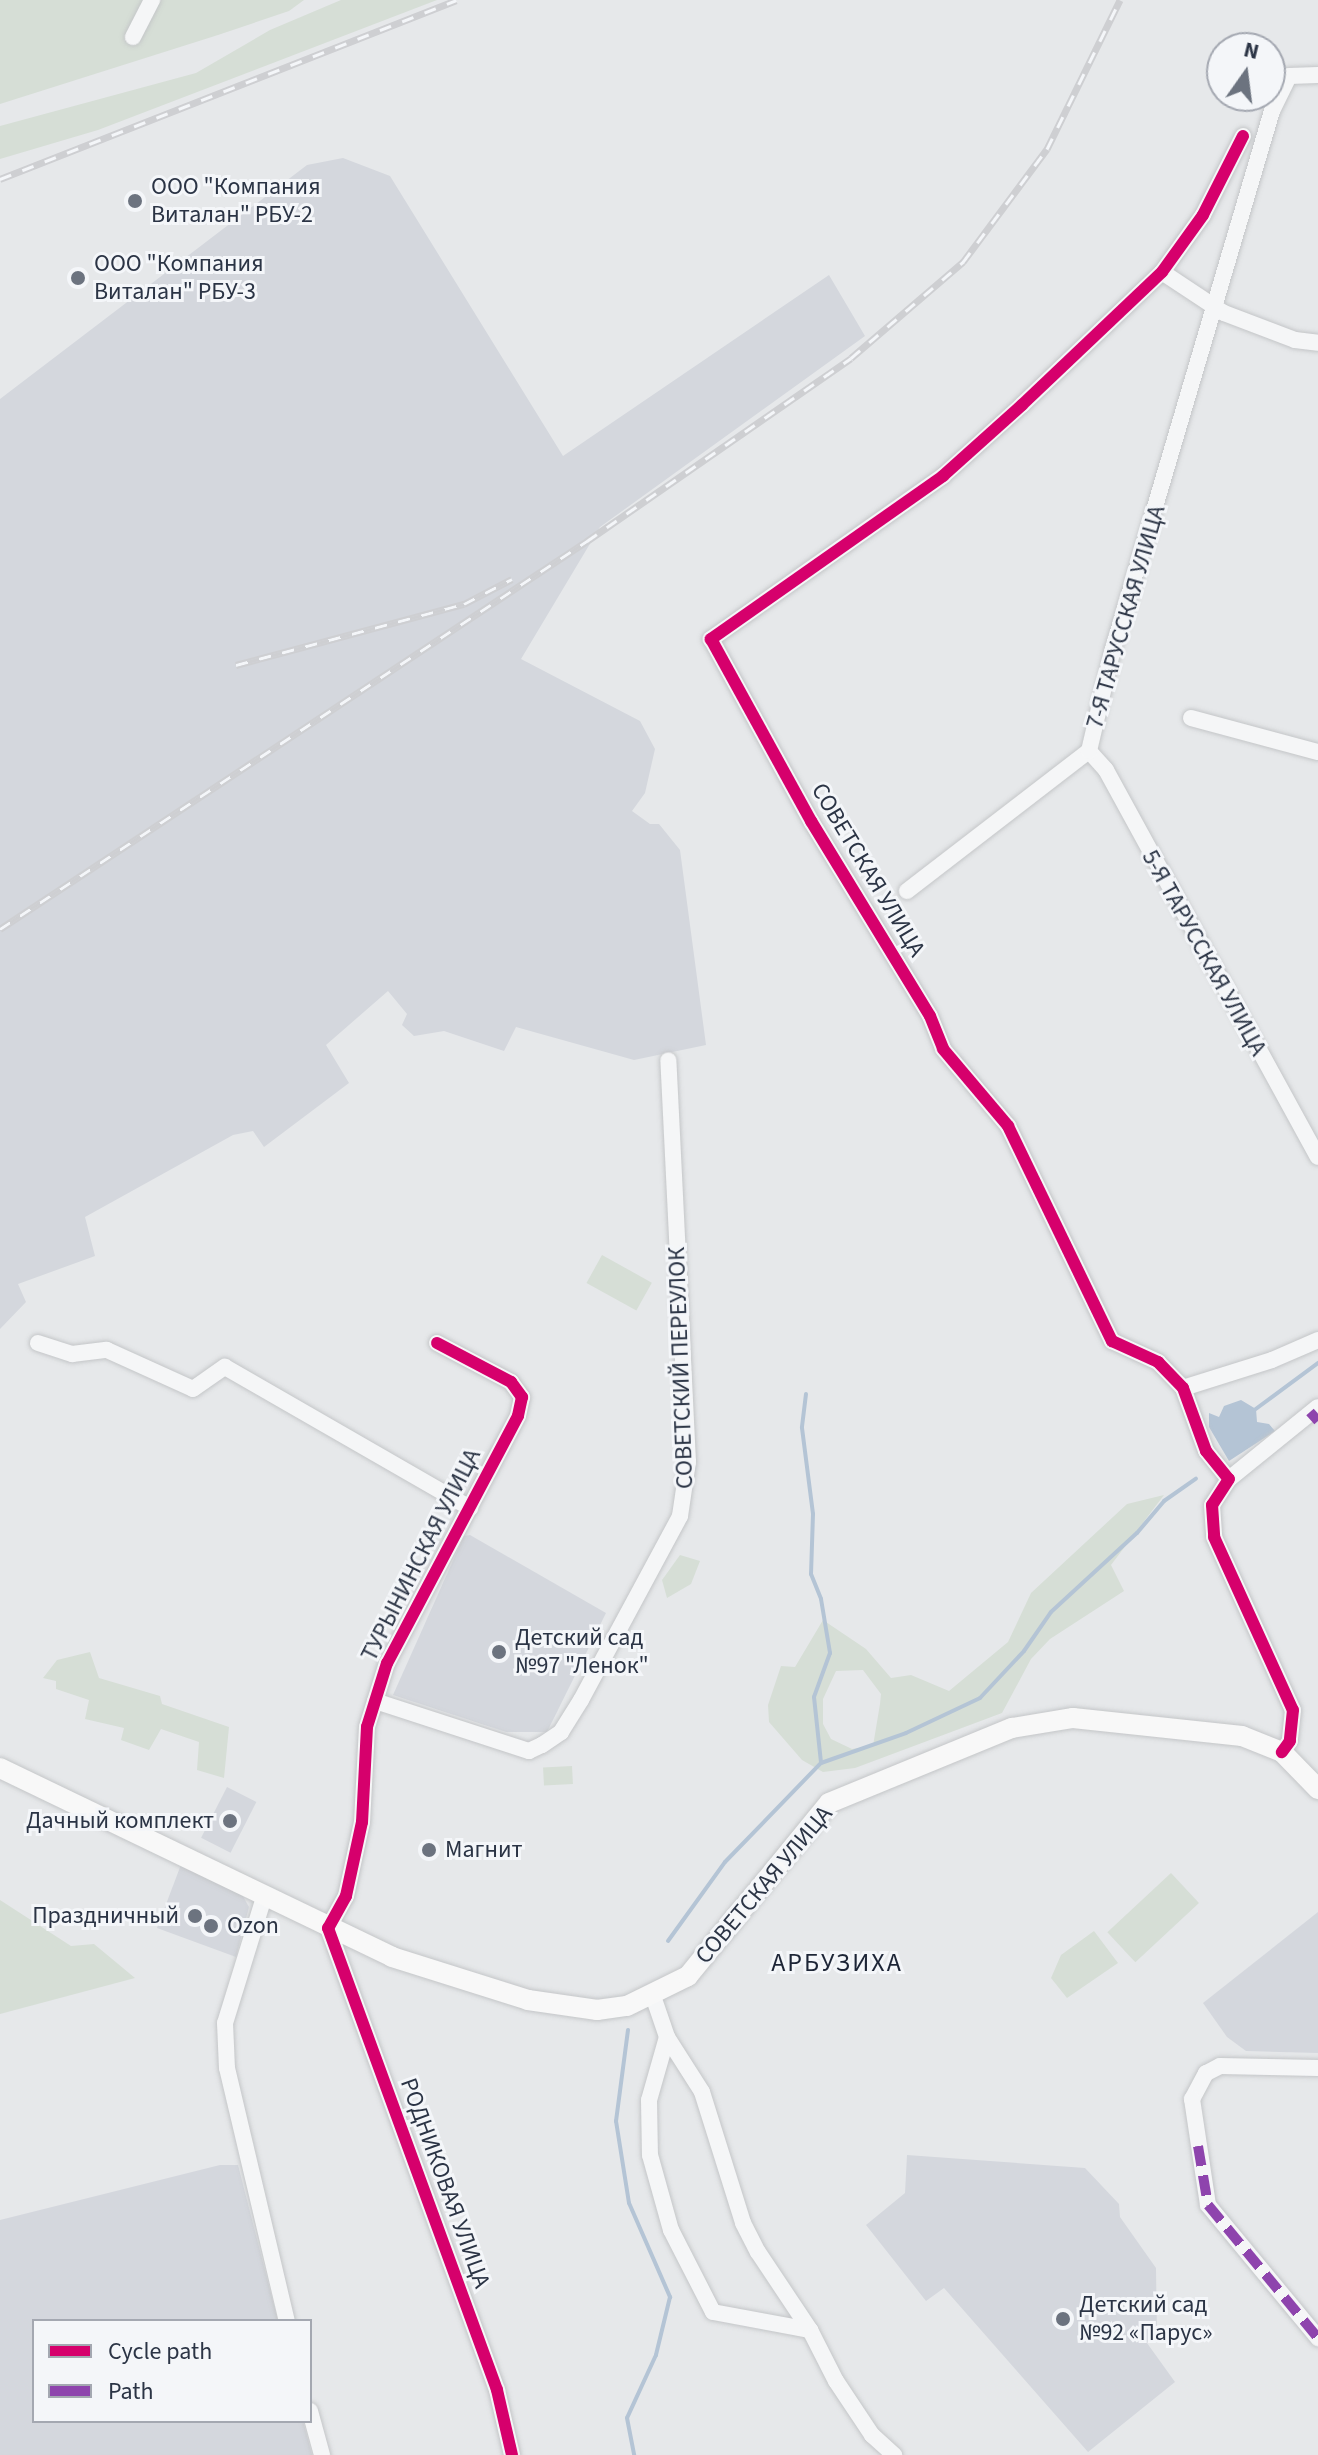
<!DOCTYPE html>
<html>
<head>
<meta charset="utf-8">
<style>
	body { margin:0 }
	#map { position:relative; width:1318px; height:2455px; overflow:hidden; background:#e6e8ea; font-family:"Source Sans 3",sans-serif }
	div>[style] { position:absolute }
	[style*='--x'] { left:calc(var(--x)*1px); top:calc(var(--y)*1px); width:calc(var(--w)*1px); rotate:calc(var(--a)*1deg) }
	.built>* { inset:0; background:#d4d7dd; transform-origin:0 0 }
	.green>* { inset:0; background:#d6ded6; transform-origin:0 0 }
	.water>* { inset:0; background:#b4c4d5 }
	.stream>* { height:4px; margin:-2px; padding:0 2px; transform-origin:2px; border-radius:2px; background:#b4c4d5 }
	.roads { filter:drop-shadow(0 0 2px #c4c6c8) drop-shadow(0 0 2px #c4c6c8) }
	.minor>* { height:16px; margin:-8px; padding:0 8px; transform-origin:8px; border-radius:8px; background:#f5f6f7 }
	.major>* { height:20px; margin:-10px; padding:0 10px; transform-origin:10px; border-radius:10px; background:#f8f8f8 }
	.rail>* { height:7px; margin-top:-3.5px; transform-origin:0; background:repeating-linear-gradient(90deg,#f4f6f9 0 12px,#cecfd2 0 24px); box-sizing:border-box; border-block:2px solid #cecfd2 }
	.quiet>* { height:10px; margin-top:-5px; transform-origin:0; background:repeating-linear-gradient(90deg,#8e44ad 0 20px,transparent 0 30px) }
	.cycleway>* { height:12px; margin:-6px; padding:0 6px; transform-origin:6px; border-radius:6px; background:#d6006c }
	.dots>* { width:22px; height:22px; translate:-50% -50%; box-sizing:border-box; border:4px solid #f4f6f9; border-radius:50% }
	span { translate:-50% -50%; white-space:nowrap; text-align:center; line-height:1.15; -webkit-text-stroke:6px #f4f6f9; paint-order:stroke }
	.poi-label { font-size:24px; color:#2b3445 }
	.left { translate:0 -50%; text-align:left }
	.right { translate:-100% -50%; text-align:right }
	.street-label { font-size:24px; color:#2b3445 }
	.neighbourhood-label { font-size:26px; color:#1d2536; letter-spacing:2px }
	.legend { position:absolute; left:32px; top:2319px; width:280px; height:104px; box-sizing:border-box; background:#f4f6f9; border:2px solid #a4a8b1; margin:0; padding:10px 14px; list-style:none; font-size:24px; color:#2b3445 }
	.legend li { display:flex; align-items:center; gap:16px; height:40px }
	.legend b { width:40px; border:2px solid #a4a8b1 }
	.north { position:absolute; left:1206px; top:32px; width:80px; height:80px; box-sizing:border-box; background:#f4f6f9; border:2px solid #a4a8b1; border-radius:50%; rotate:14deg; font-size:22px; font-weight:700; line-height:32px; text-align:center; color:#2b3445 }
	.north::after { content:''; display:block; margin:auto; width:28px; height:36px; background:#6c737f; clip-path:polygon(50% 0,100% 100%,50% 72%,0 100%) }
</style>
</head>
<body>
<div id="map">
	<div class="built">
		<div style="clip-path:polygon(343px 158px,390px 176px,563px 456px,829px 275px,865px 336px,600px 527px,521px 659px,640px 721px,655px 749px,645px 793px,632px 811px,650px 824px,659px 824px,680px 850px,706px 1045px,634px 1060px,516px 1027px,504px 1051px,444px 1031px,414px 1036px,402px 1025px,407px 1014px,388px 991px,326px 1045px,349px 1083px,264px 1147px,253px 1131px,233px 1135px,85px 1217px,95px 1256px,18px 1284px,26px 1302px,0 1329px,0 399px,307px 165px)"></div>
		<div style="clip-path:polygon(470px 1535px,606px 1613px,547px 1732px,506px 1732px,393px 1695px,464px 1536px)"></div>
		<div style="left:227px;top:1787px;width:33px;height:57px;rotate:27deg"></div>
		<div style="clip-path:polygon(182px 1862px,240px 1891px,249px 1907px,236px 1957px,157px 1928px)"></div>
		<div style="clip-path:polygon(1318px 1912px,1318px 2053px,1246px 2051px,1227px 2037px,1203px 2003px)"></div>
		<div style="clip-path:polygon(907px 2155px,1085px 2168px,1119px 2204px,1120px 2217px,1156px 2268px,1157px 2336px,1147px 2343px,1175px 2382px,1088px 2452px,944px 2288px,926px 2301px,866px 2225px,905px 2193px)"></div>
		<div style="clip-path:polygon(220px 2165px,238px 2165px,278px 2321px,34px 2321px,34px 2421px,303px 2421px,312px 2455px,0 2455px,0 2220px)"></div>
	</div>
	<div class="green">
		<div style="clip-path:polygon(0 0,304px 0,289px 11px,218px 35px,0 104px)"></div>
		<div style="clip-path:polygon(341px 0,437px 0,98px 130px,0 159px,0 126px,196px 73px,270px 30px)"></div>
		<div style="left:602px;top:1255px;width:57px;height:32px;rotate:29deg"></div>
		<div style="clip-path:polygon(evenodd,1164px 1495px,1111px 1565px,1124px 1591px,1050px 1639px,1031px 1659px,1002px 1713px,855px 1768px,823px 1772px,802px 1760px,769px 1722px,768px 1705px,781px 1666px,795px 1667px,823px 1620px,866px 1649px,891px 1678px,911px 1675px,949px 1691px,1008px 1642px,1031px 1593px,1127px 1504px,1164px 1495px,863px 1670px,881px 1694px,880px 1704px,873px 1746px,852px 1749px,831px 1739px,823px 1724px,823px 1699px,836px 1671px,863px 1670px)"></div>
		<div style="clip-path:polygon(680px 1555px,700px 1561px,691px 1584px,667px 1598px,662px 1580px)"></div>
		<div style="clip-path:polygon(90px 1652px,99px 1678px,160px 1696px,162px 1704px,229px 1727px,224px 1778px,197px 1770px,199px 1742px,161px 1729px,149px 1750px,121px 1740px,124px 1728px,85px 1719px,89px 1700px,56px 1689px,56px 1681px,43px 1678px,57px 1660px)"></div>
		<div style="left:572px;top:1766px;width:18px;height:29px;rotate:87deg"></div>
		<div style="left:1171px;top:1873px;width:41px;height:87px;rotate:47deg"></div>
		<div style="clip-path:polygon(0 1900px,71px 1946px,94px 1944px,135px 1978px,0 2014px)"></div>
		<div style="clip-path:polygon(1094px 1931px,1118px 1963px,1067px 1998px,1051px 1978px,1061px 1955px)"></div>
	</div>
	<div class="water">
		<div style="clip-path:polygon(1241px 1400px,1256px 1409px,1257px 1422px,1269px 1424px,1275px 1431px,1229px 1461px,1209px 1427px,1209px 1413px,1219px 1417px,1224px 1406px)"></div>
	</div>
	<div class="stream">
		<div style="--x:806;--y:1394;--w:34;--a:97"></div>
		<div style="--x:802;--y:1428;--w:87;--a:82.7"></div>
		<div style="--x:813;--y:1514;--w:60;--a:91.9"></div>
		<div style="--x:811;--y:1574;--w:27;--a:68"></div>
		<div style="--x:821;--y:1599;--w:55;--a:80.5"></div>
		<div style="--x:830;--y:1653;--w:47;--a:110"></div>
		<div style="--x:814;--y:1697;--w:66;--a:83.9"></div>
		<div style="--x:1253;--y:1411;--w:81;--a:-36.4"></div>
		<div style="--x:668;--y:1941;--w:97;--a:-54.2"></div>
		<div style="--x:725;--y:1862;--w:138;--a:-45.9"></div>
		<div style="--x:821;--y:1763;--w:90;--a:-19.4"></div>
		<div style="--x:906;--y:1733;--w:82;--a:-25.3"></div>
		<div style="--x:980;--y:1698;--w:64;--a:-46.9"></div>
		<div style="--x:1024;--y:1651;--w:47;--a:-55.3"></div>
		<div style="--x:1051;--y:1612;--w:117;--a:-42.6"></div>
		<div style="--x:1137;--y:1533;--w:42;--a:-49.8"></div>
		<div style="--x:1164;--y:1501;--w:39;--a:-35"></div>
		<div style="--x:628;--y:2030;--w:92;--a:97.5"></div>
		<div style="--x:616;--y:2121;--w:83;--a:81"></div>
		<div style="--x:629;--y:2203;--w:103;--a:66.4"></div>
		<div style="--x:670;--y:2297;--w:60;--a:103.6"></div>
		<div style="--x:656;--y:2355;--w:69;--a:114.7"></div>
		<div style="--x:627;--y:2418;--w:38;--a:79"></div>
	</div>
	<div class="roads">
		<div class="minor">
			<div style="--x:133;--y:37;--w:42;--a:-62.8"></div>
			<div style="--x:1243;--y:136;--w:89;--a:116.9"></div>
			<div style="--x:1203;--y:215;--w:70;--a:125.7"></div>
			<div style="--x:1162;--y:272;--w:193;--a:136.5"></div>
			<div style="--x:1022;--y:405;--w:106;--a:138.1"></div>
			<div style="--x:943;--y:476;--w:284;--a:144.9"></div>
			<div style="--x:711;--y:639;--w:208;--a:61.2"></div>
			<div style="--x:811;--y:821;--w:228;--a:58.6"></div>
			<div style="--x:930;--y:1016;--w:35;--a:68"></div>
			<div style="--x:943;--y:1049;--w:101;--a:49.8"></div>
			<div style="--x:1008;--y:1126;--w:239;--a:64.2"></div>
			<div style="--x:1112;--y:1341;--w:51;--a:24.5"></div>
			<div style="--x:1158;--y:1362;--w:36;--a:46"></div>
			<div style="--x:1183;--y:1388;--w:67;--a:69.9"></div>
			<div style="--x:1206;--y:1451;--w:36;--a:51"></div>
			<div style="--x:1229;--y:1479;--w:31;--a:123"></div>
			<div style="--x:1212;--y:1505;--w:32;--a:86"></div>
			<div style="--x:1214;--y:1537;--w:190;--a:65.5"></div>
			<div style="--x:1293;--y:1710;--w:31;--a:96"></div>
			<div style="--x:1290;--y:1741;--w:14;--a:126"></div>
			<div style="--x:1162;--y:272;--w:74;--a:33.5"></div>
			<div style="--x:1224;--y:313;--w:76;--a:20.8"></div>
			<div style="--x:1295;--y:340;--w:23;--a:7"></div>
			<div style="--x:1191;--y:718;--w:131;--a:15"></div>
			<div style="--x:1089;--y:751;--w:25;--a:48"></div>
			<div style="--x:1106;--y:770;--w:441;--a:61.3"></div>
			<div style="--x:907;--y:891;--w:230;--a:-37.6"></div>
			<div style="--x:1089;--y:751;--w:105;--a:-76.8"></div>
			<div style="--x:1113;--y:649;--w:561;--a:-73.54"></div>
			<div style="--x:1272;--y:111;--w:39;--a:-64"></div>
			<div style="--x:1289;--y:76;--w:29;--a:-2"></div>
			<div style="--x:38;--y:1343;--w:36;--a:18"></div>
			<div style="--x:72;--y:1354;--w:35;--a:-7"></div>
			<div style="--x:107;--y:1350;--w:94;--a:24.4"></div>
			<div style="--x:193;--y:1389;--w:39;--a:-35"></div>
			<div style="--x:225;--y:1367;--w:283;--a:29.9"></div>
			<div style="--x:437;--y:1343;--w:84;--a:27.8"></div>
			<div style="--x:511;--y:1382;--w:19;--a:54"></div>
			<div style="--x:522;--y:1397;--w:19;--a:102"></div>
			<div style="--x:518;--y:1416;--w:280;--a:117.9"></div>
			<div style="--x:387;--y:1663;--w:67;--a:107.4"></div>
			<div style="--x:367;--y:1727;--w:95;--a:93"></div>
			<div style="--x:362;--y:1822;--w:76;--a:102.2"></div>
			<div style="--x:346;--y:1896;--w:37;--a:119"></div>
			<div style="--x:328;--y:1928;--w:492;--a:69.9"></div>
			<div style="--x:497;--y:2390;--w:67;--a:77"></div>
			<div style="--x:1183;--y:1388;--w:93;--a:-17.5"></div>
			<div style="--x:1272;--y:1360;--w:50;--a:-23.5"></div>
			<div style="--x:1229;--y:1479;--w:114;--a:-39"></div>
			<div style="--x:375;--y:1701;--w:162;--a:18"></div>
			<div style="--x:529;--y:1751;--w:14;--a:-25"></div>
			<div style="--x:542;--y:1745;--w:23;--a:-34"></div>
			<div style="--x:561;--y:1732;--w:38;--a:-58"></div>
			<div style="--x:581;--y:1700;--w:209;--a:-61.7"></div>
			<div style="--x:680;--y:1516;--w:55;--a:-81.6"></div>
			<div style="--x:688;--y:1462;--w:402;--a:-92.8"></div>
			<div style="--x:265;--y:1894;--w:135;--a:107.2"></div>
			<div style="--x:225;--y:2023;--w:45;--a:87.5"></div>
			<div style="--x:227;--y:2068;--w:260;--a:76.7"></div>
			<div style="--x:653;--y:1996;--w:43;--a:71.1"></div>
			<div style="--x:667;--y:2037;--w:65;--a:57.5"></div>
			<div style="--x:702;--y:2092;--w:137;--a:72.6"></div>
			<div style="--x:743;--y:2223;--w:33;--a:63"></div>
			<div style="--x:758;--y:2252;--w:94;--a:56.3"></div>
			<div style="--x:810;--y:2330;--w:57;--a:63"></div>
			<div style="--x:836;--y:2381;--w:65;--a:56.3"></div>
			<div style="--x:872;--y:2435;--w:30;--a:42"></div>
			<div style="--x:667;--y:2037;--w:66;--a:105.9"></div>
			<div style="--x:649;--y:2100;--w:55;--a:89"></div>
			<div style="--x:650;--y:2155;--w:78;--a:74.4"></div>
			<div style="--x:671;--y:2230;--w:92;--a:62.9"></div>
			<div style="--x:713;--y:2312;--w:99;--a:10.5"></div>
			<div style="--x:1318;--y:2068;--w:98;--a:-178.8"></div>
			<div style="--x:1220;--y:2066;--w:16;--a:153"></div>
			<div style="--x:1206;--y:2073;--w:30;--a:118"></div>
			<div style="--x:1192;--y:2099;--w:107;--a:81.4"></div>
			<div style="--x:1208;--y:2205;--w:173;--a:50.4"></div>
			<div style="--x:310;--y:2411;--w:46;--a:74.7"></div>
		</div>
		<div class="major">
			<div style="--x:0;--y:1768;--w:435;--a:25.7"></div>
			<div style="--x:392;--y:1957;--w:143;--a:17.5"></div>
			<div style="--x:528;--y:2000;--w:70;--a:8.2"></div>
			<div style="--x:597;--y:2010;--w:30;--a:-8"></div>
			<div style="--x:627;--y:2006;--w:68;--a:-26.2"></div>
			<div style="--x:688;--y:1976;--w:223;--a:-50.8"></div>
			<div style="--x:829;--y:1803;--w:198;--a:-22.3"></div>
			<div style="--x:1012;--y:1728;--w:62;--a:-9.3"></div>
			<div style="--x:1073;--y:1718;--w:170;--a:6.1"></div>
			<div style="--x:1242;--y:1736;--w:43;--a:21.8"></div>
			<div style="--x:1282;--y:1752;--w:52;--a:45.8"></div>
		</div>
	</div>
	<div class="rail">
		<div style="--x:0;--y:179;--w:490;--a:-21.4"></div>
		<div style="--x:236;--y:665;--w:236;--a:-15"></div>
		<div style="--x:464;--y:604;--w:54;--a:-27.5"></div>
		<div style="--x:0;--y:929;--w:704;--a:-33.46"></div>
		<div style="--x:587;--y:541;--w:321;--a:-34.7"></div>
		<div style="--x:851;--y:358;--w:148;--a:-40.6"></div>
		<div style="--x:963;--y:262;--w:141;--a:-53.4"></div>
		<div style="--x:1047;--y:149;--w:166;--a:-63.9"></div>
	</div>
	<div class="quiet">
		<div style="--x:1310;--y:1412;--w:12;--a:48"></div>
		<div style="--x:1198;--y:2146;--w:60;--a:80.4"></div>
		<div style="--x:1208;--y:2205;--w:173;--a:50.4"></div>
	</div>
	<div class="cycleway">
		<div style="--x:1243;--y:136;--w:89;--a:116.9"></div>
		<div style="--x:1203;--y:215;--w:70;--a:125.7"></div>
		<div style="--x:1162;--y:272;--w:193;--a:136.5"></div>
		<div style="--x:1022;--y:405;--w:106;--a:138.1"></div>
		<div style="--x:943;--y:476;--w:284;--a:144.9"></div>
		<div style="--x:711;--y:639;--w:208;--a:61.2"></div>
		<div style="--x:811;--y:821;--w:228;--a:58.6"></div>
		<div style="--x:930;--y:1016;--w:35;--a:68"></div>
		<div style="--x:943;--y:1049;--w:101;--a:49.8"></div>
		<div style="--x:1008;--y:1126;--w:239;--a:64.2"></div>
		<div style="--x:1112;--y:1341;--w:51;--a:24.5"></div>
		<div style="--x:1158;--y:1362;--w:36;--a:46"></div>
		<div style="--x:1183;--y:1388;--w:67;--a:69.9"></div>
		<div style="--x:1206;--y:1451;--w:36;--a:51"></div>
		<div style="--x:1229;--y:1479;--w:31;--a:123"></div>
		<div style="--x:1212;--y:1505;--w:32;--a:86"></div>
		<div style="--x:1214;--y:1537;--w:190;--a:65.5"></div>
		<div style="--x:1293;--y:1710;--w:31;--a:96"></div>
		<div style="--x:1290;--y:1741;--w:14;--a:126"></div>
		<div style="--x:437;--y:1343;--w:84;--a:27.8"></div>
		<div style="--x:511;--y:1382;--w:19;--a:54"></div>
		<div style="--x:522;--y:1397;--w:19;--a:102"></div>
		<div style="--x:518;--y:1416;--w:280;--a:117.9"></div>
		<div style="--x:387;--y:1663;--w:67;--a:107.4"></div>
		<div style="--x:367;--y:1727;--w:95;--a:93"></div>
		<div style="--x:362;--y:1822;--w:76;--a:102.2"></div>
		<div style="--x:346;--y:1896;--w:37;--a:119"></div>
		<div style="--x:328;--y:1928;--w:492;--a:69.9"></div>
		<div style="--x:497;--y:2390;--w:67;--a:77"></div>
	</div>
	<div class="dots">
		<div style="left:135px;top:201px;background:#6c737f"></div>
		<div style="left:78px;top:278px;background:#6c737f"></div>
		<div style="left:499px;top:1652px;background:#6c737f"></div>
		<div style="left:230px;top:1821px;background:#6c737f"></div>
		<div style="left:429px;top:1850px;background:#6c737f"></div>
		<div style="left:195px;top:1916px;background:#6c737f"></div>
		<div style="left:211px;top:1926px;background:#6c737f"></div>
		<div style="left:1063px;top:2319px;background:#6c737f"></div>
	</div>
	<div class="poi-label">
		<span class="left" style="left:151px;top:201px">ООО "Компания<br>Виталан" РБУ-2</span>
		<span class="left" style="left:94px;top:278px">ООО "Компания<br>Виталан" РБУ-3</span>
		<span class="left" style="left:515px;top:1652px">Детский сад<br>№97 "Ленок"</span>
		<span class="right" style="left:214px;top:1821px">Дачный комплект</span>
		<span class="left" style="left:445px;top:1850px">Магнит</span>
		<span class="right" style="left:179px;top:1916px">Праздничный</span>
		<span class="left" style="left:227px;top:1926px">Ozon</span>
		<span class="left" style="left:1079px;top:2319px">Детский сад<br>№92 «Парус»</span>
	</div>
	<div class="street-label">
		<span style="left:1126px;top:617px;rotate:-74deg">7-Я ТАРУССКАЯ УЛИЦА</span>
		<span style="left:868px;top:870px;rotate:59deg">СОВЕТСКАЯ УЛИЦА</span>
		<span style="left:1204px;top:953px;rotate:61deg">5-Я ТАРУССКАЯ УЛИЦА</span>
		<span style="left:681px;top:1368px;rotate:-92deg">СОВЕТСКИЙ ПЕРЕУЛОК</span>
		<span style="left:421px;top:1555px;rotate:-63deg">ТУРЫНИНСКАЯ УЛИЦА</span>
		<span style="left:764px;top:1885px;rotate:-50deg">СОВЕТСКАЯ УЛИЦА</span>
		<span style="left:445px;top:2183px;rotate:70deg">РОДНИКОВАЯ УЛИЦА</span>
	</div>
	<div class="neighbourhood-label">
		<span style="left:837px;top:1963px">АРБУЗИХА</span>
	</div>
	<ul class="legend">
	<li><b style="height:10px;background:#d6006c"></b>Cycle path</li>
	<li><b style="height:10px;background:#8e44ad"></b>Path</li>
	</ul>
	<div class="north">N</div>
</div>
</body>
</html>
